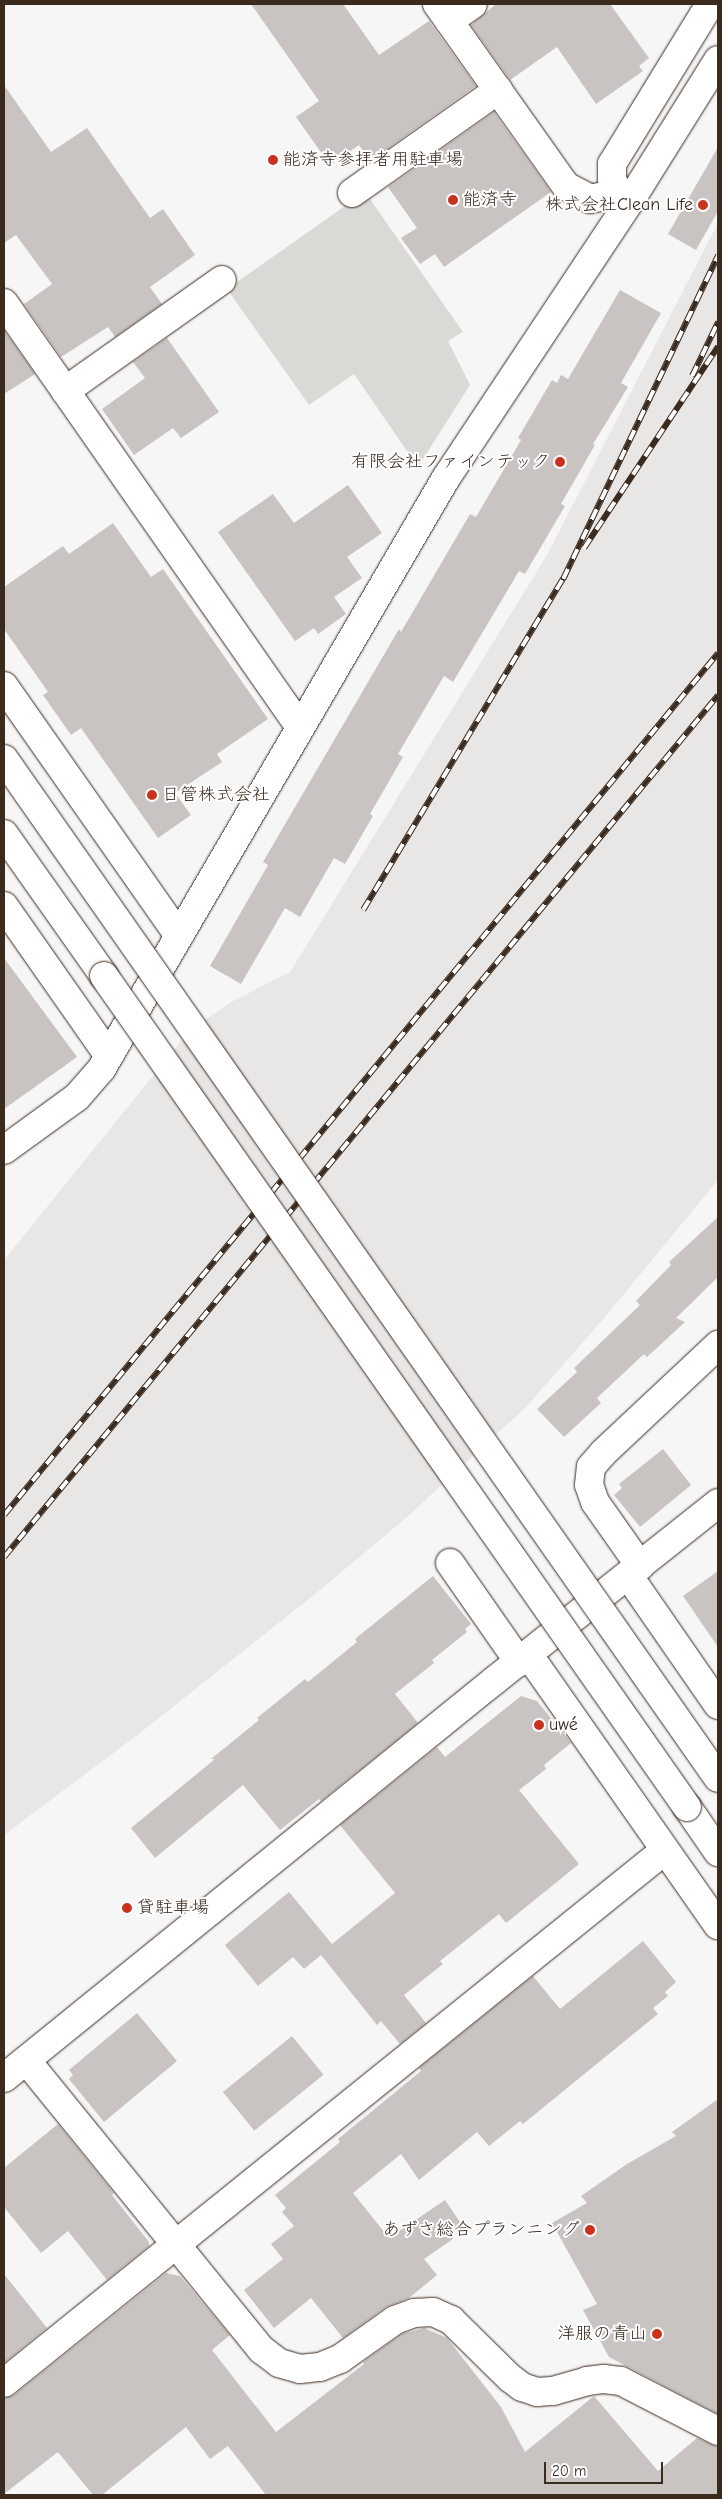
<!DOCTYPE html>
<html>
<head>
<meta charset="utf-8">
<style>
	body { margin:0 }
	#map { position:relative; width:722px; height:2499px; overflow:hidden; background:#f7f6f6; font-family:"Comic Neue","Klee One",sans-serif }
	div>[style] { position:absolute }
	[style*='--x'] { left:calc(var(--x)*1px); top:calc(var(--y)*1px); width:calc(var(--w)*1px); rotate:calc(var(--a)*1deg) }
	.built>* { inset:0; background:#e9e7e6 }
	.green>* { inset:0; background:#dbd9d6 }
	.building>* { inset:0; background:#c9c3c1; transform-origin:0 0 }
	.roads { filter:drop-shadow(0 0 1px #3b2a1e) drop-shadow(0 0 1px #3b2a1e) }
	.minor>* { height:28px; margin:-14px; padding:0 14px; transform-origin:14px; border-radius:14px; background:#fff }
	.rail>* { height:5.5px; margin-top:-2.75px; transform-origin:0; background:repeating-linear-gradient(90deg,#fff 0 11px,#3b2a1e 0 22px); box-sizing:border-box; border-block:1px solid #3b2a1e }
	.bridges { filter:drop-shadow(0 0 1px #3b2a1e) drop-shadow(0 0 1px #3b2a1e) }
	.minor-bridge>* { height:28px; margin:-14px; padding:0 14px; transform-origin:14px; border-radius:14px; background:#fff }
	.dots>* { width:14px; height:14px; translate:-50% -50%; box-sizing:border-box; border:2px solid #fff; border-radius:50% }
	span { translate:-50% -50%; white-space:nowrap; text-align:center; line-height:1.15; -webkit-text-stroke:4px #fff; paint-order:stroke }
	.poi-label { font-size:18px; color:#3b2a1e }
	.left { translate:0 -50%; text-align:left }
	.right { translate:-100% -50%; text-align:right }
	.frame { position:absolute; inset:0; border:5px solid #3b2a1e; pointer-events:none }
	.scale { position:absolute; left:544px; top:2462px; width:119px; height:22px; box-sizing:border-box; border:2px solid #3b2a1e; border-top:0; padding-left:6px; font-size:15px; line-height:18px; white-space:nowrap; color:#3b2a1e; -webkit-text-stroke:4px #fff; paint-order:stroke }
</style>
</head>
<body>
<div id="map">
	<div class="built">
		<div style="clip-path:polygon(718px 223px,718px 1180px,605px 1317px,526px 1407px,406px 1518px,309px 1599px,140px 1733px,4px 1835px,4px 1260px,190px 1030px,233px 1001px,290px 972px,547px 555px)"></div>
	</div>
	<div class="green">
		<div style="clip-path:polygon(365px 192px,463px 332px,448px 341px,470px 385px,418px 467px,354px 374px,309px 405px,227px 289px)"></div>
	</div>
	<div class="building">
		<div style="clip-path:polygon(251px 4px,343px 4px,379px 55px,429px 21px,476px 86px,370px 161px,359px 145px,330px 165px,296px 117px,319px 101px)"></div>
		<div style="clip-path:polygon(496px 4px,610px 4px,649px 58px,639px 66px,643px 71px,596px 104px,557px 47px,510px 80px,471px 25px)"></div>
		<div style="clip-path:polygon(4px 85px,51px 152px,87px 128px,150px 218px,163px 209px,195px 255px,150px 287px,162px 304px,115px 337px,108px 327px,61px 357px,24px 304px,52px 284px,16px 235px,4px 243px)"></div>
		<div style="clip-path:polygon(494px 112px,551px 192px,444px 267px,435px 254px,420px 264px,401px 238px,417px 228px,388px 187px)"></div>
		<div style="clip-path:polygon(718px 147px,718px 211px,696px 250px,668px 234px)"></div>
		<div style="clip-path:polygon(620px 290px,661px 313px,621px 383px,628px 387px,593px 444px,595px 445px,561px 504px,565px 506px,525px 574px,519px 571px,453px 682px,444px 676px,398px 754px,403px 757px,370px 814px,373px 816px,345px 864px,334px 858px,300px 917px,285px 908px,241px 984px,210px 966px,268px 865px,263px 862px,399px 629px,401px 632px,470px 514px,476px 517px,521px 440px,518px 438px,552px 380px,557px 383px,561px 375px,568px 379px)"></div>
		<div style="clip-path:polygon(4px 330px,35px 374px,4px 394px)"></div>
		<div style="clip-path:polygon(167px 338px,219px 412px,181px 438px,173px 428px,134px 455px,102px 409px,145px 378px,133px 362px)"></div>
		<div style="clip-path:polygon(348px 485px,382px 533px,347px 557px,362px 578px,334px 597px,346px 614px,318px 634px,314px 628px,295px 641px,218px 532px,273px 494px,294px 523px)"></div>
		<div style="clip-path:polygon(113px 523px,151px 577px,163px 569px,268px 719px,217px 754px,222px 762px,175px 793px,191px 815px,158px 838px,81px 728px,71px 735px,43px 695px,48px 692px,4px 629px,4px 587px,63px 546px,69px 554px)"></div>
		<div style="clip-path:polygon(4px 958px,77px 1057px,4px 1109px)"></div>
		<div style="clip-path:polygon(718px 1217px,718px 1277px,676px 1318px,685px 1322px,647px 1357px,644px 1354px,597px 1398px,601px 1403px,564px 1437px,537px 1409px,577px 1372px,574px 1368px,640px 1305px,636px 1301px,671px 1265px,669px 1262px)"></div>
		<div style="clip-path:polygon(663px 1449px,691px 1485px,640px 1527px,614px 1495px,622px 1488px,619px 1484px)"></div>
		<div style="clip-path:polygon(718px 1571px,718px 1647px,683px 1596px)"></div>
		<div style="clip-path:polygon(433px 1576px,471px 1624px,465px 1629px,467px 1632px,432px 1660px,434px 1663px,395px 1694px,418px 1723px,321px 1801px,319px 1799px,280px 1830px,243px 1785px,155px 1858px,131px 1828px,215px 1759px,211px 1759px,259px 1720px,257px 1718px,305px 1679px,308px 1682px,357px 1642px,355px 1639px)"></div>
		<div style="clip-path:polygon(521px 1696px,537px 1701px,571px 1743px,544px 1765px,546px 1769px,519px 1790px,579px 1864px,506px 1923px,499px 1914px,440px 1961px,443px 1964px,404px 1995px,426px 2023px,400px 2044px,381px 2021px,377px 2025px,321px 1955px,304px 1969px,293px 1957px,258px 1986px,225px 1945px,289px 1892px,332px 1944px,395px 1893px,340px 1825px,437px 1747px,445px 1757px)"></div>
		<div style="clip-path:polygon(643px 1941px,676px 1982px,665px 1992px,668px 1996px,653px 2008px,658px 2014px,523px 2124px,520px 2121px,489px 2146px,477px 2132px,419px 2180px,401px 2154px,353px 2193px,389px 2238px,445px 2200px,462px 2225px,451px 2235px,453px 2239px,424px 2259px,437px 2275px,409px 2298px,386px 2307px,343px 2338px,311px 2298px,274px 2328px,244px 2290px,283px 2259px,271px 2244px,294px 2226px,282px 2212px,286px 2208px,275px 2195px,340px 2142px,338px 2139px,421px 2071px,419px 2068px,533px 1976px,560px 2009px)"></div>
		<div style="clip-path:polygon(137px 2013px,177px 2061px,104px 2122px,69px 2079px,73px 2075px,69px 2070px)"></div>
		<div style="left:292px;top:2036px;width:50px;height:89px;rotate:51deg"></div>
		<div style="clip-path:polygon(718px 2099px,718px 2414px,609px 2357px,583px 2310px,597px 2304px,552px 2223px,587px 2203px,581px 2196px,627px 2164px,676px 2136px,672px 2132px)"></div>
		<div style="clip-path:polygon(58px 2124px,114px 2193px,112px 2195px,149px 2242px,149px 2246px,107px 2280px,68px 2231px,41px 2253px,4px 2207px,4px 2168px)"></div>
		<div style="clip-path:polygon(166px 2273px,180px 2276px,230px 2335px,212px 2350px,276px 2432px,364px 2364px,363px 2362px,402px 2334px,424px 2328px,447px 2338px,501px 2407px,525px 2452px,594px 2396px,658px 2471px,697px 2438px,718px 2447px,718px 2495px,266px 2495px,228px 2446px,210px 2459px,186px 2427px,102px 2495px,93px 2495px,58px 2452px,4px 2494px,4px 2398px,14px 2395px)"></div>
		<div style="clip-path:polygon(4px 2274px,47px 2328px,4px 2363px)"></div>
	</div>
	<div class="roads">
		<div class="minor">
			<div style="--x:437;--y:4;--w:223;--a:54.7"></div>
			<div style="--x:566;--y:186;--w:27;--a:28"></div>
			<div style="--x:590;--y:199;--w:29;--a:-12"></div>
			<div style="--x:449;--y:21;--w:29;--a:-35"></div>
			<div style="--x:352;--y:193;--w:179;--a:-35.2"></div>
			<div style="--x:630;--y:201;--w:14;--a:-146"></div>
			<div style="--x:618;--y:193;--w:15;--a:-113"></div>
			<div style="--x:612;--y:179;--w:15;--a:-90"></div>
			<div style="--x:612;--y:164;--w:188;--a:-58.5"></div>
			<div style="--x:4;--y:303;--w:517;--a:55.08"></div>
			<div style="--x:65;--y:391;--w:192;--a:-35.3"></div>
			<div style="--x:4;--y:686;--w:305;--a:55"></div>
			<div style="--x:4;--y:834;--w:174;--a:54.8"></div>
			<div style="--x:4;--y:906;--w:183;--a:55"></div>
			<div style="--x:4;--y:1150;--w:90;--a:-36"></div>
			<div style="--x:77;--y:1097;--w:38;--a:-49"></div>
			<div style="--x:102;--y:1068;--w:683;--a:-59.76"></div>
			<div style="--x:446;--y:478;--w:333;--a:-56.4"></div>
			<div style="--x:630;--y:201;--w:166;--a:-58"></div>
			<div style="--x:450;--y:1563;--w:121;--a:55.1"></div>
			<div style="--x:640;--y:1566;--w:78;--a:-125.1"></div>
			<div style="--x:595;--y:1502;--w:18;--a:-109"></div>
			<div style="--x:589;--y:1485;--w:18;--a:-84"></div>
			<div style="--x:591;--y:1467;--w:18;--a:-49"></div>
			<div style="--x:603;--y:1453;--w:158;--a:-43.2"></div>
			<div style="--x:628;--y:1575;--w:158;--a:55.3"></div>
			<div style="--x:528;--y:1654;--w:331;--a:55"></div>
			<div style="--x:687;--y:1807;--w:55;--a:55.4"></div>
			<div style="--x:26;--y:2060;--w:374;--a:50.9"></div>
			<div style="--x:262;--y:2350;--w:21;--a:37"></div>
			<div style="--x:279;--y:2363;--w:22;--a:16"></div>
			<div style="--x:300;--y:2369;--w:20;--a:-6"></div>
			<div style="--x:320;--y:2367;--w:22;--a:-22"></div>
			<div style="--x:340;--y:2359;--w:67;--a:-35.3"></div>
			<div style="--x:395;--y:2320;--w:20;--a:-20"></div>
			<div style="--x:414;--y:2313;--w:19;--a:-3"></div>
			<div style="--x:433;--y:2312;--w:20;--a:24"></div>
			<div style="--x:451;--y:2320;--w:83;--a:44.5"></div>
			<div style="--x:510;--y:2378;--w:15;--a:37"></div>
			<div style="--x:522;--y:2387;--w:16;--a:18"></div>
			<div style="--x:537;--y:2392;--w:16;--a:-4"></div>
			<div style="--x:553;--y:2391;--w:35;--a:-16"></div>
			<div style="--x:587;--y:2381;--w:17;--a:-7"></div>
			<div style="--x:604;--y:2379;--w:17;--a:7"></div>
			<div style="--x:621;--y:2381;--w:109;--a:27.3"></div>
			<div style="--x:4;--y:2078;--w:632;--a:-39.03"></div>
			<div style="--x:495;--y:1680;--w:285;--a:-38.4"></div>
			<div style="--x:4;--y:2383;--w:849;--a:-38.88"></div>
		</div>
	</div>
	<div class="rail">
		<div style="--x:692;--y:376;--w:60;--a:-64.3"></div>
		<div style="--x:584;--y:548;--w:242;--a:-56.4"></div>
		<div style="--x:363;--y:910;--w:387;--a:-58.9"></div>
		<div style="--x:563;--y:579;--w:359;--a:-64.4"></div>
		<div style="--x:4;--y:1515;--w:1119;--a:-50.36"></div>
		<div style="--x:4;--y:1557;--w:1119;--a:-50.36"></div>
	</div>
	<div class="bridges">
		<div class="minor-bridge">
			<div style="--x:4;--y:759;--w:1244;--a:54.98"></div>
			<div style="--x:104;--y:976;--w:1015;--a:54.95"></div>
		</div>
	</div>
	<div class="dots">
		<div style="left:273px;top:160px;background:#c8321e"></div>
		<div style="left:453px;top:200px;background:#c8321e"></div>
		<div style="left:703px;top:205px;background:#c8321e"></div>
		<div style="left:560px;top:462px;background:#c8321e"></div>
		<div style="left:152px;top:795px;background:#c8321e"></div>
		<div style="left:539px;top:1725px;background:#c8321e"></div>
		<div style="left:127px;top:1908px;background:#c8321e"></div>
		<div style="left:590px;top:2230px;background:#c8321e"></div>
		<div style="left:657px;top:2334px;background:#c8321e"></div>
	</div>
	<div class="poi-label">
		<span class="left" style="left:283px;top:160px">能済寺参拝者用駐車場</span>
		<span class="left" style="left:463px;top:200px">能済寺</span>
		<span class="right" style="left:693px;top:205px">株式会社Clean Life</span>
		<span class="right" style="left:550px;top:462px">有限会社ファインテック</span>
		<span class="left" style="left:162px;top:795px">日管株式会社</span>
		<span class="left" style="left:549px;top:1725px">uwé</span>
		<span class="left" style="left:137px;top:1908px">貸駐車場</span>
		<span class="right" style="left:580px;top:2230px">あずさ総合プランニング</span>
		<span class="right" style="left:647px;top:2334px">洋服の青山</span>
	</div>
	<div class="frame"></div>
	<div class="scale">20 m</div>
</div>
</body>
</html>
